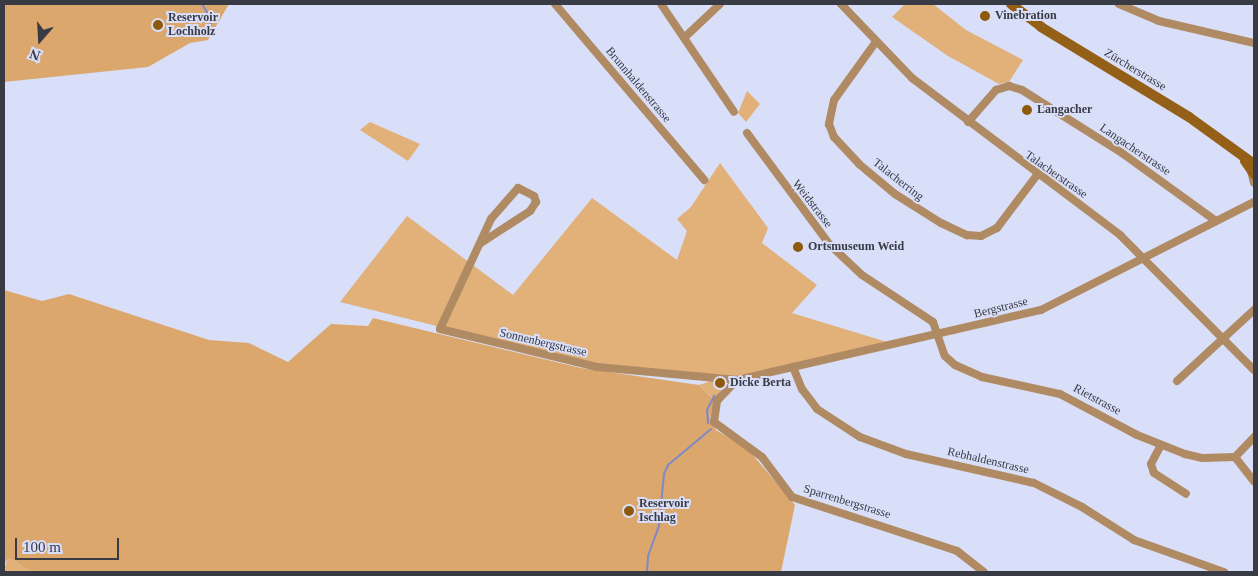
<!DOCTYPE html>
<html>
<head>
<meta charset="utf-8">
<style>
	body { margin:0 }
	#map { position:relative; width:1258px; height:576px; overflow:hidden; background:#d9dff9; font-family:Georgia,serif }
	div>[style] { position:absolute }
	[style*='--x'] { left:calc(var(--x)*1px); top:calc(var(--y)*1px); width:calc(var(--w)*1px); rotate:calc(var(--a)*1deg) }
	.green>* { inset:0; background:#e2b079 }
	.forest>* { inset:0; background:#dba76c }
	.stream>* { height:2px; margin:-1px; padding:0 1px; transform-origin:1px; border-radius:1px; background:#7d89c9 }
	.minor>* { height:8px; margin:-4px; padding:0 4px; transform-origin:4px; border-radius:4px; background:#af8a62 }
	.secondary>* { height:10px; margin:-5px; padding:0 5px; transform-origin:5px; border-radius:5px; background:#945f16 }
	.dots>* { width:14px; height:14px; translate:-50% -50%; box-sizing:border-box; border:2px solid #d9dff9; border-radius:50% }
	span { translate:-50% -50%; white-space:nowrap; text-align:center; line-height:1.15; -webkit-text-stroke:4px #d9dff9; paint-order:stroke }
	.poi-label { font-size:12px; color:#383a44; font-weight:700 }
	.left { translate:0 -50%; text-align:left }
	.street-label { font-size:12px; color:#383a44 }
	.frame { position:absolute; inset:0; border:5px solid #383a44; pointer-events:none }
	.north { position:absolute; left:15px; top:15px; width:50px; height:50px; -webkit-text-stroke:4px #d9dff9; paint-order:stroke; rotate:199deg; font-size:14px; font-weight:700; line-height:20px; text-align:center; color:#383a44 }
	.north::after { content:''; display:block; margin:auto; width:18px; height:22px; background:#383a44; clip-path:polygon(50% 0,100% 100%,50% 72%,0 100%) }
	.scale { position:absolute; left:15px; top:538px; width:104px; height:22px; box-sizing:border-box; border:2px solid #383a44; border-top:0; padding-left:6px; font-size:15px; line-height:18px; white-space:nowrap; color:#383a44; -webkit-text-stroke:4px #d9dff9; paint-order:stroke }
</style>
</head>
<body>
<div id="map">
	<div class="green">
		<div style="clip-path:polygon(905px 4px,933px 4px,966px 30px,1023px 60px,1009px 82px,999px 84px,948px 56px,892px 17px)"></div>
		<div style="clip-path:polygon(747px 91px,760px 104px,746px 122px,738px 113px)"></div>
		<div style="clip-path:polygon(370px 122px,420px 144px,408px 161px,360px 130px)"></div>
		<div style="clip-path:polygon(720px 163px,768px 228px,762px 243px,817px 285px,792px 313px,887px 342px,741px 377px,602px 367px,340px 302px,407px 216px,513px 295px,592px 198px,677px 260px,687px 231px,677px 219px,691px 207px)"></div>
		<div style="clip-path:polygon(711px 381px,728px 381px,714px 400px,699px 385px)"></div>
		<div style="clip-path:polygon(7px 559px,15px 560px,22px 567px,37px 572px,4px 572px)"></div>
	</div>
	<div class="forest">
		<div style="clip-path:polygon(4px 4px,229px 4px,208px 40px,190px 43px,148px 67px,4px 82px)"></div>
		<div style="clip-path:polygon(4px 290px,42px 301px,69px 294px,209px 340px,249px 343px,288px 362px,331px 324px,368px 326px,373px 318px,581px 368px,699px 385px,714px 400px,710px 418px,716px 430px,747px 448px,795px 505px,781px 572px,37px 572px,22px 567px,15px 560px,7px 559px,4px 564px)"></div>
	</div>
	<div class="stream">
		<div style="--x:202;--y:4;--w:15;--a:58"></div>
		<div style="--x:210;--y:17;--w:16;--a:83"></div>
		<div style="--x:708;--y:423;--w:13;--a:-94"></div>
		<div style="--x:707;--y:410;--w:16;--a:-63"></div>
		<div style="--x:647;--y:572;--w:16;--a:-86"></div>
		<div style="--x:648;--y:556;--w:32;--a:-70"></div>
		<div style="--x:659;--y:526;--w:52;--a:-84.5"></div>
		<div style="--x:664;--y:474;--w:10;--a:-66"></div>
		<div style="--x:668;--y:465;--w:56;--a:-39.9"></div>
	</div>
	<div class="minor">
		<div style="--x:555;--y:4;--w:231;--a:49.7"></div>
		<div style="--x:661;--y:4;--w:130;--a:55.9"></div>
		<div style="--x:841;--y:4;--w:103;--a:46.2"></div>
		<div style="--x:912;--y:78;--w:261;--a:37"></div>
		<div style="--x:1120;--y:235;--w:190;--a:45.2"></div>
		<div style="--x:1119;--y:4;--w:43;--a:23"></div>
		<div style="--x:1159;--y:21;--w:98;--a:13"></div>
		<div style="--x:685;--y:37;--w:48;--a:-43.3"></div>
		<div style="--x:875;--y:43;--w:70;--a:125.7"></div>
		<div style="--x:834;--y:100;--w:25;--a:102"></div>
		<div style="--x:829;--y:124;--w:14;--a:69"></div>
		<div style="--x:834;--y:137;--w:37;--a:47"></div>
		<div style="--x:859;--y:164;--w:47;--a:39.8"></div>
		<div style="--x:895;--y:194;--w:54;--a:32.2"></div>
		<div style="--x:941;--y:223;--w:29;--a:25"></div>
		<div style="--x:967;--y:235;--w:14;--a:4"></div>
		<div style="--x:981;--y:236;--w:18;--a:-27"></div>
		<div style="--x:997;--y:228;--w:66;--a:-53"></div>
		<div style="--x:968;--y:122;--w:43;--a:-48.8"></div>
		<div style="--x:996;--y:90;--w:14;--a:-17"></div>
		<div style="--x:1009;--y:86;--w:14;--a:17"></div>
		<div style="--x:1022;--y:90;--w:118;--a:32.2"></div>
		<div style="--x:1122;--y:153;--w:116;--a:35.9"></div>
		<div style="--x:747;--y:133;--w:138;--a:53.5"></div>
		<div style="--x:829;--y:244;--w:45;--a:43.2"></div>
		<div style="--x:862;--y:275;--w:85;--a:33.5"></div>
		<div style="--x:933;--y:322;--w:36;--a:71"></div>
		<div style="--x:945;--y:356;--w:13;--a:42"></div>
		<div style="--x:955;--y:365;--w:30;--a:24"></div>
		<div style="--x:982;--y:377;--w:80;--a:12.3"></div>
		<div style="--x:1060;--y:394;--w:87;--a:28"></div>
		<div style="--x:1137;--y:435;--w:52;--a:21.6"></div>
		<div style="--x:1185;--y:454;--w:18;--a:13"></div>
		<div style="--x:1203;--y:458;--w:32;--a:-2"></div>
		<div style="--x:1235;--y:457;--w:28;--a:-46"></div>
		<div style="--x:1251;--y:171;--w:12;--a:76"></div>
		<div style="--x:481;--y:243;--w:59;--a:-33.1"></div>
		<div style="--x:530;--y:211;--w:11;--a:-56"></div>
		<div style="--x:536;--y:202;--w:6;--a:-108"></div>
		<div style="--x:534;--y:196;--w:18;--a:-153"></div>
		<div style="--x:518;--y:188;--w:41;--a:131.1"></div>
		<div style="--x:491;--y:219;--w:121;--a:114.9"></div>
		<div style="--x:440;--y:329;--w:162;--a:13.6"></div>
		<div style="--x:597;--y:367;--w:141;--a:5.3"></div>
		<div style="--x:737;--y:380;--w:312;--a:-13"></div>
		<div style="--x:1041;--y:310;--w:239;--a:-26.9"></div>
		<div style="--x:793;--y:367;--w:24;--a:68"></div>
		<div style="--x:802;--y:389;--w:25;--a:53"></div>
		<div style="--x:817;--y:409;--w:51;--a:33.1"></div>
		<div style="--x:860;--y:437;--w:49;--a:20.3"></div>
		<div style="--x:906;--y:454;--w:131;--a:12.8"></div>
		<div style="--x:1034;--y:483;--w:54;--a:26.6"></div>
		<div style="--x:1082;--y:507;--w:62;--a:32.4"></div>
		<div style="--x:1134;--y:540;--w:96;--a:19.6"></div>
		<div style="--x:737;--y:380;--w:29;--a:134"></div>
		<div style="--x:717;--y:401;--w:21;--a:98"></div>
		<div style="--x:714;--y:422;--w:59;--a:36.1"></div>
		<div style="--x:762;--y:457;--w:50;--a:53.1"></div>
		<div style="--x:792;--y:497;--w:174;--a:18.1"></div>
		<div style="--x:957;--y:551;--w:34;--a:38"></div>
		<div style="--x:1177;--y:381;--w:105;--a:-42.7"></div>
		<div style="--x:1161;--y:445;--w:21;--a:118"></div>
		<div style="--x:1151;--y:464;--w:9;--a:72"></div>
		<div style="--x:1154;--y:473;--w:38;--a:33"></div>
		<div style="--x:1235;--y:457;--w:31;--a:52"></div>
	</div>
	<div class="secondary">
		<div style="--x:1011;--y:4;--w:38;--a:37"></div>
		<div style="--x:1041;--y:27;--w:173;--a:31.3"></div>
		<div style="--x:1189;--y:117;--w:80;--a:35.9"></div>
		<div style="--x:1245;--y:161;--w:16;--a:55"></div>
	</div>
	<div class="dots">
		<div style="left:985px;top:16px;background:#8e590b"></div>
		<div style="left:158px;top:25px;background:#8e590b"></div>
		<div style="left:1027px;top:110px;background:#8e590b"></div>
		<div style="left:798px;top:247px;background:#8e590b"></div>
		<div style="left:720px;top:383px;background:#8e590b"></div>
		<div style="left:629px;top:511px;background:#8e590b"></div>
	</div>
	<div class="poi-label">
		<span class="left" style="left:995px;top:16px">Vinebration</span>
		<span class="left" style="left:168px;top:25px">Reservoir<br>Lochholz</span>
		<span class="left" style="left:1037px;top:110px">Langacher</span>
		<span class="left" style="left:808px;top:247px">Ortsmuseum Weid</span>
		<span class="left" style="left:730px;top:383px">Dicke Berta</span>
		<span class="left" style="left:639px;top:511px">Reservoir<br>Ischlag</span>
	</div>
	<div class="street-label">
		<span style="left:1135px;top:70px;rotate:31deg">Zürcherstrasse</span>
		<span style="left:638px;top:85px;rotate:50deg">Brunnhaldenstrasse</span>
		<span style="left:1135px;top:150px;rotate:34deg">Langacherstrasse</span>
		<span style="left:1056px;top:175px;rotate:35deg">Talacherstrasse</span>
		<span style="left:898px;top:180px;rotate:38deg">Talacherring</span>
		<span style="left:812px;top:204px;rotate:52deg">Weidstrasse</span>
		<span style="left:1001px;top:308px;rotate:-14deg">Bergstrasse</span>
		<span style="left:543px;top:343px;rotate:13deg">Sonnenbergstrasse</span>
		<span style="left:1097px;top:400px;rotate:28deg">Rietstrasse</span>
		<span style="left:988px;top:461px;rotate:13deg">Rebhaldenstrasse</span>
		<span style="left:847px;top:502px;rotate:17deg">Sparrenbergstrasse</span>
	</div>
	<div class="frame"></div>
	<div class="north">N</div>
	<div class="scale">100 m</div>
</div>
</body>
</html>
